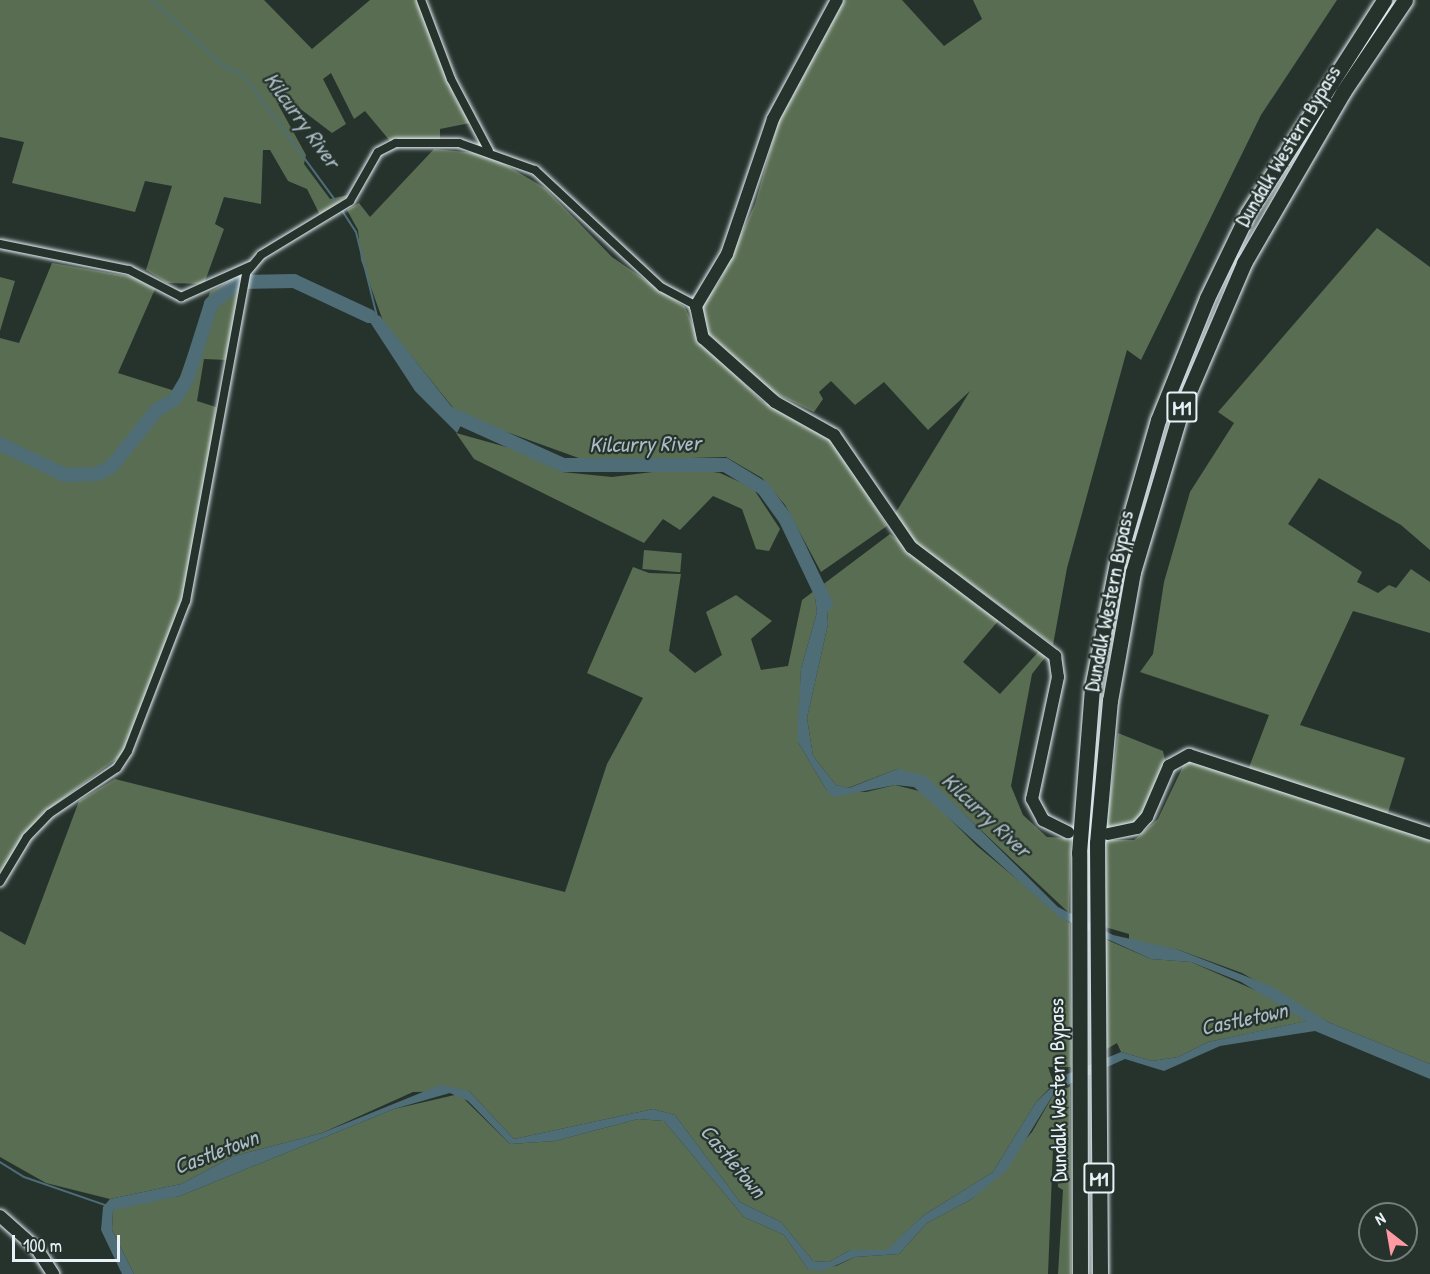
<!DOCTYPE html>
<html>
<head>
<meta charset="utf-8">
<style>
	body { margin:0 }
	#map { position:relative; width:1430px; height:1274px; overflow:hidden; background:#26332d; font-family:"Patrick Hand",sans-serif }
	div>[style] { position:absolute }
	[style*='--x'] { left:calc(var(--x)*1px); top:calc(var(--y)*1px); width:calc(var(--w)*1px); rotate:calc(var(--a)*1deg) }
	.green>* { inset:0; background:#586d51; transform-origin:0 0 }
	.water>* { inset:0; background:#4f6d76 }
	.stream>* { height:2px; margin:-1px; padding:0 1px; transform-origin:1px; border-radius:1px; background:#4f6d76 }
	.river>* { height:14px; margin:-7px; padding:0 7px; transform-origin:7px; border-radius:7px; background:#4f6d76 }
	.roads { filter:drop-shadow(0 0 2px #e8f1f8) drop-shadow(0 0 2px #e8f1f8) }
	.street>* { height:8px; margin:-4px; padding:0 4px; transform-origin:4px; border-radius:4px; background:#26332d }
	.secondary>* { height:12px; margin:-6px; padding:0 6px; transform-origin:6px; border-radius:6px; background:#26332d }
	.highway>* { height:15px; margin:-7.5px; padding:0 7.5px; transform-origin:7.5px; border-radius:7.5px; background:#26332d }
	span { translate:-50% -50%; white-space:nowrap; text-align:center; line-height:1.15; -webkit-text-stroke:4.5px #26332d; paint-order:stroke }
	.shield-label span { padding:2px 4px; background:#26332d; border:2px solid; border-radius:4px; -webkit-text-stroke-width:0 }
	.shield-label { font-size:20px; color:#e8f1f8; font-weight:700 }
	.street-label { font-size:21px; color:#e8f1f8 }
	.water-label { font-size:22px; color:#abbcc4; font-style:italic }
	.north { position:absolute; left:1358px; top:1202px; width:60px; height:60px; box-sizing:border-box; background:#26332d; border:2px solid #747f7e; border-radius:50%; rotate:329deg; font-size:16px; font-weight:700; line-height:24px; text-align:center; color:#e8f1f8 }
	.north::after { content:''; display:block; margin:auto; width:21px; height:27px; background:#ff9aa2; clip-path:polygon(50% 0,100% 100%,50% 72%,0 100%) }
	.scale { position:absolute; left:12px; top:1235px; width:108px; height:27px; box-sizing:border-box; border:3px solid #e8f1f8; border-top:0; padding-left:8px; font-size:18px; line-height:21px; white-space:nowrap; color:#e8f1f8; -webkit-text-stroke:4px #26332d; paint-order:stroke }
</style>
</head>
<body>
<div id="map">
	<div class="green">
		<div style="clip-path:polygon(0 0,264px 0,312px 49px,370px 0,418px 0,455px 98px,470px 123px,440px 129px,440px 139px,390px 141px,365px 111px,354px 119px,331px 73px,323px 79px,346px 124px,332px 133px,290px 101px,278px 104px,306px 155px,304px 164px,330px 199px,348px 195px,321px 217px,307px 189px,288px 181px,270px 150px,263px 150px,261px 204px,224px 197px,215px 224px,224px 229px,204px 284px,167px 283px,146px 270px,172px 186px,145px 181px,135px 212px,12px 183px,24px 142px,0 137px)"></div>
		<div style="clip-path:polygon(843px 0,902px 0,944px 46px,982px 19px,973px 0,1337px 0,1261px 115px,1141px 360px,1127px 350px,1067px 568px,1053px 645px,913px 541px,893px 517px,970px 391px,928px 430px,884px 382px,855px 405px,831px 381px,819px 392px,823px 399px,814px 412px,772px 392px,708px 333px,701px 307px,720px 281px,755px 204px,778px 123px)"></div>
		<div style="clip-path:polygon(434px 149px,487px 154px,545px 188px,612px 257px,685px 307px,700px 341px,763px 402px,814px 424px,835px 443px,887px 526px,821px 572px,785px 505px,762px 478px,726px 457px,587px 461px,459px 415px,383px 321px,361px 260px,358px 230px,347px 210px,359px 203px,370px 217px)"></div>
		<div style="clip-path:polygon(1377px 228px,1430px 267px,1430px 550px,1401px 525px,1319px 478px,1288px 524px,1362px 572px,1357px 582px,1378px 593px,1389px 585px,1396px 588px,1411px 569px,1430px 582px,1430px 633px,1353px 611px,1300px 725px,1405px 758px,1387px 816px,1248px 770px,1269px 715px,1140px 672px,1153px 654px,1164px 582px,1190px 492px,1234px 423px,1218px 412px)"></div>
		<div style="clip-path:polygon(52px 263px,133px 277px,155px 289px,118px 373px,175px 391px,210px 292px,242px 274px,227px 360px,204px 359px,197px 401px,216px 407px,209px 480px,184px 595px,122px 755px,42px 814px,0 872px,0 338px,19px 343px)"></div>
		<div style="clip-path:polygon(0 277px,15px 281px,0 331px)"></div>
		<div style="clip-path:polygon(456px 433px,517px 450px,562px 472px,612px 477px,685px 468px,720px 473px,753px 488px,780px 529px,769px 551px,756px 549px,742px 509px,713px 496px,680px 530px,663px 519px,644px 543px,474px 459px)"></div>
		<div style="clip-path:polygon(890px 534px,999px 620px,963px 662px,1000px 694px,1040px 650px,1047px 655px,1032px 674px,1011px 786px,1023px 815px,1047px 837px,1071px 838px,1069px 913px,947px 798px,897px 769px,848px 788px,836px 785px,813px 756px,807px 718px,828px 624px,825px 583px)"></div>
		<div style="left:644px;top:550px;width:38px;height:19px;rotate:5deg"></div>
		<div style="clip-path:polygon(633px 567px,649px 573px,681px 574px,669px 651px,695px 673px,722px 655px,706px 612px,736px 595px,772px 621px,751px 639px,761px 670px,788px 666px,802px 600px,814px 591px,817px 612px,801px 669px,798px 742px,827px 791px,866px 792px,895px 785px,923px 792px,977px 846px,1070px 923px,1071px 1067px,1048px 1067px,1054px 1084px,1036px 1102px,993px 1172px,924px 1215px,886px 1251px,850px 1250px,829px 1262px,813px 1261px,781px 1222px,740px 1202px,675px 1115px,653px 1109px,514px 1139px,469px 1091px,413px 1092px,322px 1133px,234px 1156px,181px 1184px,110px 1199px,46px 1183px,0 1157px,0 931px,25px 945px,79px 801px,115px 779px,565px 892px,607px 764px,643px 698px,587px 673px)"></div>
		<div style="clip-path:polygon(1118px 733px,1163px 751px,1166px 764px,1144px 815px,1132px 826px,1106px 828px)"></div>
		<div style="clip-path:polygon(1186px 760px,1430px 838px,1430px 1064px,1328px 1022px,1242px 973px,1179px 950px,1129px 941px,1129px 934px,1105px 927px,1106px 840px,1134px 840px,1158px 819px)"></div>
		<div style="clip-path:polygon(1105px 939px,1151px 959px,1191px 962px,1282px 1002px,1307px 1021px,1208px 1042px,1178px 1057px,1152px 1061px,1121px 1052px,1117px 1043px,1105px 1050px)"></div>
		<div style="clip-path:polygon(1070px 1087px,1071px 1274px,1058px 1274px,1063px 1190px,1058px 1187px,1058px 1152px,1053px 1148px,1048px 1274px,134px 1274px,112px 1230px,113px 1210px,123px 1205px,180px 1196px,394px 1109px,459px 1094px,510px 1144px,555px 1141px,638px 1119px,664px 1121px,744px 1217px,784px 1235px,808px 1269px,836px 1266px,855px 1257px,899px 1254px,927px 1223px,972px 1199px,1032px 1132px,1056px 1090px)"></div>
	</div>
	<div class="water">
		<div style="clip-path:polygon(353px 308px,380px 316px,463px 421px,457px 433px,415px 391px,370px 322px,350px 314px)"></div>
		<div style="clip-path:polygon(825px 583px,828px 624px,807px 718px,813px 756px,836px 785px,849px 788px,897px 769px,926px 776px,1058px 907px,1113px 935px,1179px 950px,1273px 987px,1328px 1022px,1430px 1064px,1430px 1079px,1315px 1031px,1220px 1046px,1164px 1071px,1125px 1059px,1056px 1090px,1007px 1170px,972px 1199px,927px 1223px,899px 1254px,855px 1257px,823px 1271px,808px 1269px,784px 1235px,744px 1217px,664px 1121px,638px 1119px,555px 1141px,510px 1144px,468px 1101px,450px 1093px,394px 1109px,180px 1196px,113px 1210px,112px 1230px,134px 1274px,122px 1274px,101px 1230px,103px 1207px,110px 1199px,181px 1184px,234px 1156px,322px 1133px,440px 1085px,469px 1091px,514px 1139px,653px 1109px,675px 1115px,740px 1202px,781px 1222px,813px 1261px,829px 1262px,850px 1250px,886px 1250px,924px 1215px,993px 1172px,1036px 1102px,1065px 1075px,1121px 1052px,1152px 1061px,1178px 1057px,1208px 1042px,1306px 1021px,1241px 982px,1191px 962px,1151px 959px,1059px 917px,914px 787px,895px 785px,834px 797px,827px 791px,798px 742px,798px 719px,801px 669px,817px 612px,814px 591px)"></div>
	</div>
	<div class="stream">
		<div style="--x:152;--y:0;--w:96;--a:42.9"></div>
		<div style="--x:222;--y:65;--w:25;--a:27"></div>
		<div style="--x:244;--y:76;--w:159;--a:53.7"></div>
		<div style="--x:341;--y:209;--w:27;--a:57"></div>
		<div style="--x:356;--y:232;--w:87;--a:76"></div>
		<div style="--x:0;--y:1162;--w:28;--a:32"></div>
		<div style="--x:24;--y:1177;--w:86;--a:19.1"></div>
	</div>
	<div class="river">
		<div style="--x:448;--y:413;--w:126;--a:24.3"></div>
		<div style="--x:563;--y:465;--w:162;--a:0"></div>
		<div style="--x:725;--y:465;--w:44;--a:31.2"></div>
		<div style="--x:763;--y:488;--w:39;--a:54"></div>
		<div style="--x:786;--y:520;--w:93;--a:64.5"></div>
		<div style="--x:0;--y:444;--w:72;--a:25.5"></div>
		<div style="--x:65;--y:475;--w:32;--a:-2"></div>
		<div style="--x:97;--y:474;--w:16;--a:-27"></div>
		<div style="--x:111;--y:467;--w:73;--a:-51.1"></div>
		<div style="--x:157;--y:410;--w:21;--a:-31"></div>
		<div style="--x:175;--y:399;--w:26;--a:-59"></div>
		<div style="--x:188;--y:377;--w:77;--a:-72.5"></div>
		<div style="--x:211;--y:304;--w:35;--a:-39"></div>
		<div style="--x:238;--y:282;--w:56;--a:-1"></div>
		<div style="--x:294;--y:281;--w:83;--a:25"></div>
	</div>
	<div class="roads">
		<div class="street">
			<div style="--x:421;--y:0;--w:85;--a:69.2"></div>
			<div style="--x:451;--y:79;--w:81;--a:62.2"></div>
			<div style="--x:0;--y:244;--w:132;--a:11.4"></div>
			<div style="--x:129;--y:270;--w:59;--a:27.4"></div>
			<div style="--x:181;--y:297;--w:76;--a:-24.2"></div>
			<div style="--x:0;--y:882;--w:52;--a:-59"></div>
			<div style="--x:27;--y:837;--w:32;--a:-46"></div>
			<div style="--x:49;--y:814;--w:82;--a:-34.1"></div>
			<div style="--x:117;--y:768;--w:20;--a:-57"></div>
			<div style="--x:128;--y:751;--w:161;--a:-68.9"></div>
			<div style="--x:186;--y:601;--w:333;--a:-79.6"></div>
			<div style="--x:246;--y:273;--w:23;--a:-50"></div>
			<div style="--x:261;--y:255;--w:104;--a:-31.2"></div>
			<div style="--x:350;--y:201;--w:56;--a:-60.3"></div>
			<div style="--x:378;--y:152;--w:20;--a:-27"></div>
			<div style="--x:396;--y:143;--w:63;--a:0"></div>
			<div style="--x:459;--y:143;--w:81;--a:19.6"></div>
			<div style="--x:535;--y:170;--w:172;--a:42.9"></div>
			<div style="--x:661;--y:287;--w:40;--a:28"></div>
		</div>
		<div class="secondary">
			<div style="--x:837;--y:0;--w:135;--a:118.3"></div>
			<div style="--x:773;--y:119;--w:143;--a:108.8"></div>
			<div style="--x:727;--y:254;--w:61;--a:120.8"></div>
			<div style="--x:696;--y:306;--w:33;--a:78"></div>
			<div style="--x:703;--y:338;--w:96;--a:41.6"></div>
			<div style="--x:775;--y:402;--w:68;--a:29.2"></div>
			<div style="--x:834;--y:435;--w:136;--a:55.5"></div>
			<div style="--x:911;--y:547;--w:181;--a:37.1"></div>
			<div style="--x:1055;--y:656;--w:21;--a:82"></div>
			<div style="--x:1058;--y:677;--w:125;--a:102"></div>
			<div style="--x:1032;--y:799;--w:24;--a:62"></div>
			<div style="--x:1043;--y:820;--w:28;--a:26"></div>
			<div style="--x:1108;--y:834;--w:30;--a:-12"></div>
			<div style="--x:1137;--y:828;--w:15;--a:-48"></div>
			<div style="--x:1147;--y:817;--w:56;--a:-66.7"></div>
			<div style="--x:1169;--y:766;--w:23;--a:-29"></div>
			<div style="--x:1189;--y:755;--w:254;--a:18.1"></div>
			<div style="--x:0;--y:1216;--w:50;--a:41.7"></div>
			<div style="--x:37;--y:1249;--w:30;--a:57"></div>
		</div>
		<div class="highway">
			<div style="--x:1080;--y:1274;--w:421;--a:-90.1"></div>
			<div style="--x:1079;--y:853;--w:166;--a:-85.5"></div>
			<div style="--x:1092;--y:688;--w:127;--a:-78.7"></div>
			<div style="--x:1117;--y:563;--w:149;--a:-74"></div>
			<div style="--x:1158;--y:420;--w:131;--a:-68.1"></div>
			<div style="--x:1207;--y:298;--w:94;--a:-64.2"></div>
			<div style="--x:1248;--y:213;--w:253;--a:-57.4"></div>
			<div style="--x:1100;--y:1274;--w:431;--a:-90.4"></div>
			<div style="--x:1097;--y:843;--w:143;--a:-84.8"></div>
			<div style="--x:1110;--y:701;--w:131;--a:-79.9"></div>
			<div style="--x:1133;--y:572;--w:171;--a:-73.4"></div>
			<div style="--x:1182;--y:408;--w:158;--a:-66.8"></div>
			<div style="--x:1244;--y:263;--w:198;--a:-59.9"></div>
			<div style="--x:1343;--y:92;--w:111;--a:-56"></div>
		</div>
	</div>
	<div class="shield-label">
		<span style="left:1182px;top:407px">M1</span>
		<span style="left:1099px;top:1178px">M1</span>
	</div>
	<div class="street-label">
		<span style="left:1288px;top:146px;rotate:-59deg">Dundalk Western Bypass</span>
		<span style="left:1109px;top:601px;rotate:-79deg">Dundalk Western Bypass</span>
		<span style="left:1058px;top:1090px;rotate:-91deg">Dundalk Western Bypass</span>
	</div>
	<div class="water-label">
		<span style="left:302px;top:120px;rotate:54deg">Kilcurry River</span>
		<span style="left:645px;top:444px;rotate:-1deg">Kilcurry River</span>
		<span style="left:986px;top:815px;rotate:43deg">Kilcurry River</span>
		<span style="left:1244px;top:1019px;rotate:-12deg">Castletown</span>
		<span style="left:216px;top:1152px;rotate:-21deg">Castletown</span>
		<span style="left:733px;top:1161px;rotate:50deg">Castletown</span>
	</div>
	<div class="north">N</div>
	<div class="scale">100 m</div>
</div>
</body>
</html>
